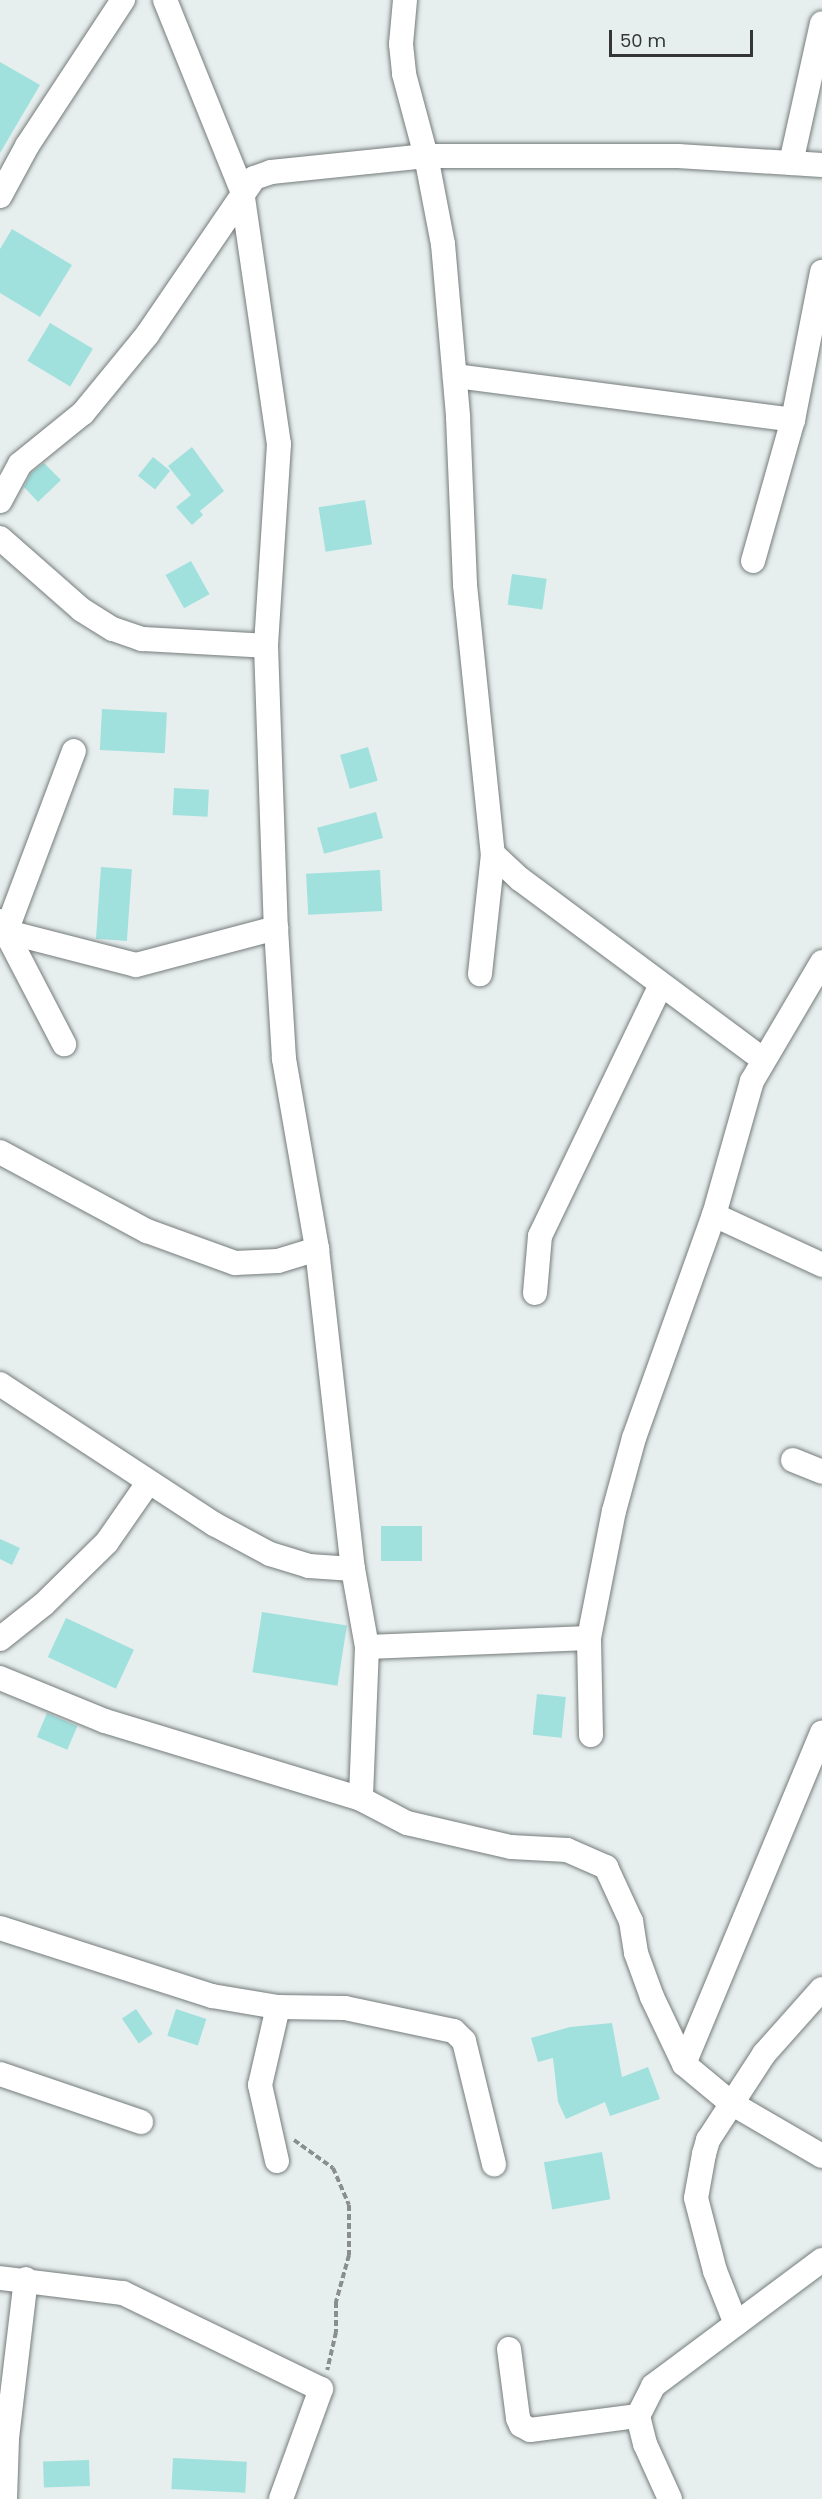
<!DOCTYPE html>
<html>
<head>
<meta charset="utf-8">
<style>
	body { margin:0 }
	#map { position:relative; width:822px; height:2499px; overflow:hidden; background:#e7eeee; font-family:Poppins,sans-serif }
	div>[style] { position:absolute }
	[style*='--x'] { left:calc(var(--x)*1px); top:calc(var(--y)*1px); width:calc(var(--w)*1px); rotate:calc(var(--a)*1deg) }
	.building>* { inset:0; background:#a0e1de; transform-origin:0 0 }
	.path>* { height:4px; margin-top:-2px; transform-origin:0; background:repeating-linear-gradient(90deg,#8a8e8e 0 6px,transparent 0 9px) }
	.roads { filter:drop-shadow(0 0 2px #757c7b) drop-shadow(0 0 2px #757c7b) }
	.minor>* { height:24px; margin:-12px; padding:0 12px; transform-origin:12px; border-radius:12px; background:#fff }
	span { translate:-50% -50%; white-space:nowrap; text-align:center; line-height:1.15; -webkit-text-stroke:6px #e7eeee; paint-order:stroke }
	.scale { position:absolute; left:609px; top:30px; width:144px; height:27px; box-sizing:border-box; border:3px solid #343636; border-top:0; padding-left:8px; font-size:18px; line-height:21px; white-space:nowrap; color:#343636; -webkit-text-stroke:4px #e7eeee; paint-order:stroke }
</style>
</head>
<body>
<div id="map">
	<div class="building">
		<div style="clip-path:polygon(0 62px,40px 85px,0 153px)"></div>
		<div style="clip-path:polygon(12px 229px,72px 265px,40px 317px,0 293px,0 249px)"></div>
		<div style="left:50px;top:323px;width:50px;height:44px;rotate:31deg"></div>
		<div style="clip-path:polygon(192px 447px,224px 491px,200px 511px,203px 515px,192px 525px,176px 507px,191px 495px,168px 466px)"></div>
		<div style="left:153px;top:457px;width:22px;height:24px;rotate:39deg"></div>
		<div style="clip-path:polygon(44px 463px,61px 480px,38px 502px,24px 487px,31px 473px)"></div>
		<div style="left:365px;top:500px;width:45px;height:47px;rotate:81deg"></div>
		<div style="left:191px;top:561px;width:38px;height:29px;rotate:61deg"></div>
		<div style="left:512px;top:574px;width:35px;height:31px;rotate:8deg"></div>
		<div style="left:102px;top:709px;width:65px;height:41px;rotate:3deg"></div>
		<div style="left:368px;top:747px;width:35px;height:29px;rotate:74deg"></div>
		<div style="left:174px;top:788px;width:35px;height:27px;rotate:3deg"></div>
		<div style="left:376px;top:812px;width:27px;height:61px;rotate:75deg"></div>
		<div style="left:101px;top:867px;width:31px;height:72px;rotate:4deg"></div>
		<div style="left:380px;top:870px;width:41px;height:74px;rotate:87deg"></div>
		<div style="left:381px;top:1526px;width:41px;height:35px"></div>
		<div style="clip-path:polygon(0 1539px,20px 1548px,12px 1565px,0 1559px)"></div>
		<div style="left:262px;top:1612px;width:86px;height:61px;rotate:9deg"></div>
		<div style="left:66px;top:1618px;width:75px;height:43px;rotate:25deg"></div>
		<div style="left:537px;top:1694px;width:29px;height:41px;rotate:6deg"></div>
		<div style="left:47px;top:1713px;width:33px;height:26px;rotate:23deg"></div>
		<div style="left:136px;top:2009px;width:30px;height:17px;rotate:56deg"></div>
		<div style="left:176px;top:2009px;width:32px;height:28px;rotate:18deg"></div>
		<div style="clip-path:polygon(612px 2023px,622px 2077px,648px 2067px,660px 2099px,610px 2116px,605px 2102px,566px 2119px,558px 2102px,553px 2058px,538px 2062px,531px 2038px,570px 2027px)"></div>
		<div style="left:602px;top:2152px;width:48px;height:59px;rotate:80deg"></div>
		<div style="left:173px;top:2458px;width:74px;height:31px;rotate:3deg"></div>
		<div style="left:89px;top:2460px;width:26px;height:46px;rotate:88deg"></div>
	</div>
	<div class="path">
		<div style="--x:294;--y:2140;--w:48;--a:35.7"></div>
		<div style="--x:333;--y:2168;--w:40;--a:66.6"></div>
		<div style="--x:349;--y:2205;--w:50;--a:90"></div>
		<div style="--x:349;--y:2255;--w:49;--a:105.5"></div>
		<div style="--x:336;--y:2302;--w:30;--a:90"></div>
		<div style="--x:336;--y:2332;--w:39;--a:103"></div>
	</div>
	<div class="roads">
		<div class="minor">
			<div style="--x:165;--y:0;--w:206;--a:68"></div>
			<div style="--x:242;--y:191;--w:256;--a:81.7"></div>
			<div style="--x:279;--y:444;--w:202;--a:93.7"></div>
			<div style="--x:266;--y:646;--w:282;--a:88"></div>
			<div style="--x:276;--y:928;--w:131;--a:86.5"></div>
			<div style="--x:284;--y:1059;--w:193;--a:80.1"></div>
			<div style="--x:317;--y:1249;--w:322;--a:83.6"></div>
			<div style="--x:353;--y:1569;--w:79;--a:79.8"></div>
			<div style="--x:367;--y:1647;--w:152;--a:92.3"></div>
			<div style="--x:405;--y:0;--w:44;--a:95.2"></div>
			<div style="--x:401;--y:44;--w:30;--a:84"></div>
			<div style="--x:404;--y:74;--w:85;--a:75"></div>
			<div style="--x:426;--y:156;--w:90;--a:79.1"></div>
			<div style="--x:443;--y:244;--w:174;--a:85"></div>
			<div style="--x:458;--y:417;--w:168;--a:87.6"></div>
			<div style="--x:465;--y:585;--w:270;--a:84.1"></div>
			<div style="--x:493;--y:854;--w:121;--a:96.2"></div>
			<div style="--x:791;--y:163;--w:143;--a:-77.5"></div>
			<div style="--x:0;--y:196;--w:57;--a:-61.6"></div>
			<div style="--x:27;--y:146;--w:175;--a:-56.7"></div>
			<div style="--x:455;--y:376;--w:341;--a:7.4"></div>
			<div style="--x:0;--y:501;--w:42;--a:-61.6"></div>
			<div style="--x:20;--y:464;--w:81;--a:-39"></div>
			<div style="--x:83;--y:413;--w:101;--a:-50.6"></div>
			<div style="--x:147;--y:335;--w:190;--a:-55.7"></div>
			<div style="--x:254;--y:178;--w:18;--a:-19"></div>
			<div style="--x:271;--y:172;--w:156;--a:-5.9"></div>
			<div style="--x:426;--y:156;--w:252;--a:0"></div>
			<div style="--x:678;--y:156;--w:144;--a:3.6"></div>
			<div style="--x:0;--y:538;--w:109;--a:41.3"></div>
			<div style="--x:82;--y:610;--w:36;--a:32"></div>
			<div style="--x:113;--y:629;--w:31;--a:19"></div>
			<div style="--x:142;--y:639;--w:124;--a:3.2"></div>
			<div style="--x:753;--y:561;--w:147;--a:-74.2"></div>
			<div style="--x:793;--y:420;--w:151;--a:-78.9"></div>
			<div style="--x:493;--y:854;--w:37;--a:43"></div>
			<div style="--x:520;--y:879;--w:302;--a:36.6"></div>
			<div style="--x:0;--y:921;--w:139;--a:62.5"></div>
			<div style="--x:7;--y:929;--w:190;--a:-69.4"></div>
			<div style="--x:0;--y:930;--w:140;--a:14.4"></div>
			<div style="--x:136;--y:965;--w:145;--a:-14.8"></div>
			<div style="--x:0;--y:1152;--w:167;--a:28.3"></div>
			<div style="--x:147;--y:1231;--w:94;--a:20"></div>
			<div style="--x:235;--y:1263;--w:43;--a:-2.7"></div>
			<div style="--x:278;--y:1261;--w:41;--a:-17.1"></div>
			<div style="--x:714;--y:1215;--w:119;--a:24.8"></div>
			<div style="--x:535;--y:1293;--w:57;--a:-85"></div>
			<div style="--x:540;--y:1236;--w:279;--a:-64.3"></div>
			<div style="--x:0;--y:1384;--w:256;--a:33.2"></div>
			<div style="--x:214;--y:1524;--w:64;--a:28.2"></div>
			<div style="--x:270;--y:1554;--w:41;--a:17.1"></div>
			<div style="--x:309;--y:1566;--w:44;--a:3.9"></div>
			<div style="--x:793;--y:1460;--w:31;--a:22"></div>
			<div style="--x:0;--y:1639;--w:56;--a:-38.5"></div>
			<div style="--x:44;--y:1604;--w:88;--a:-44.5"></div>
			<div style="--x:107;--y:1542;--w:72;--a:-55.2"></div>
			<div style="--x:367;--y:1647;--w:222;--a:-2.3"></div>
			<div style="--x:0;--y:1678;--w:113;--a:22.3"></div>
			<div style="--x:105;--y:1721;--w:268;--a:16.9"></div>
			<div style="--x:361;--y:1799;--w:52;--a:27.6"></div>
			<div style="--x:407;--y:1823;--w:107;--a:13"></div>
			<div style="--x:511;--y:1847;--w:56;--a:3.1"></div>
			<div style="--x:567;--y:1850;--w:43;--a:23.6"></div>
			<div style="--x:606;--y:1867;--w:60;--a:65.2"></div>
			<div style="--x:631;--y:1921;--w:32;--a:81"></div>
			<div style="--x:636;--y:1953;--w:47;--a:70"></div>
			<div style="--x:652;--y:1997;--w:74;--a:64.5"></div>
			<div style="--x:684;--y:2064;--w:61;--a:39.7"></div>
			<div style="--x:731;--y:2103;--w:105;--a:30.2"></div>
			<div style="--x:591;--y:1735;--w:97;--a:-91.2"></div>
			<div style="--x:589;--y:1638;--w:129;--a:-78.9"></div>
			<div style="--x:614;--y:1511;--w:76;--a:-74.7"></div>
			<div style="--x:634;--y:1438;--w:237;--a:-70.3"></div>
			<div style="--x:714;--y:1215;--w:139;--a:-74.2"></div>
			<div style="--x:752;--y:1081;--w:138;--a:-59.5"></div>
			<div style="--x:0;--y:1928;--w:223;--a:17.8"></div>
			<div style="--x:212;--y:1996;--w:67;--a:9.5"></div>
			<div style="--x:278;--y:2007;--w:67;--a:0.9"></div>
			<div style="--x:345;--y:2008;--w:111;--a:11.9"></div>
			<div style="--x:454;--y:2031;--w:14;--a:45"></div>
			<div style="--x:464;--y:2041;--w:127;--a:76.3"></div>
			<div style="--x:684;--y:2064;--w:359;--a:-67.4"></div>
			<div style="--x:0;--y:2074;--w:149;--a:18.8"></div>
			<div style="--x:277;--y:2161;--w:78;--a:-102.6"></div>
			<div style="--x:260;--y:2085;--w:80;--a:-77"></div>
			<div style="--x:0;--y:2278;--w:124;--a:7"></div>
			<div style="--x:123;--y:2293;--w:220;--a:25.9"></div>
			<div style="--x:321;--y:2389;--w:117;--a:110"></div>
			<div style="--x:736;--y:2324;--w:57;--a:-111.6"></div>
			<div style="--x:715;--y:2271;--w:75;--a:-104.6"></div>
			<div style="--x:696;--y:2198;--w:45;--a:-79.7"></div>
			<div style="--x:704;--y:2154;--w:15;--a:-74"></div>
			<div style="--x:708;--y:2140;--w:103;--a:-56.9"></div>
			<div style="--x:764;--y:2054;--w:87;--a:-48.3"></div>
			<div style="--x:509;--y:2349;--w:70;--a:82.6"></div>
			<div style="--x:518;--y:2418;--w:8;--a:67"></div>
			<div style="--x:521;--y:2425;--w:10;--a:29"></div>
			<div style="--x:530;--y:2430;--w:109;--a:-7.4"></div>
			<div style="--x:5;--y:2499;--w:61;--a:-88.1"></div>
			<div style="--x:7;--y:2438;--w:160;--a:-83.2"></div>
			<div style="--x:670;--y:2499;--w:60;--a:-114.4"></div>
			<div style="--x:645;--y:2444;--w:29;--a:-104"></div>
			<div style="--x:638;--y:2416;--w:34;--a:-63"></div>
			<div style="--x:653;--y:2386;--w:211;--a:-36.7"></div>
		</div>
	</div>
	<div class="scale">50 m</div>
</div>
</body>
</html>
